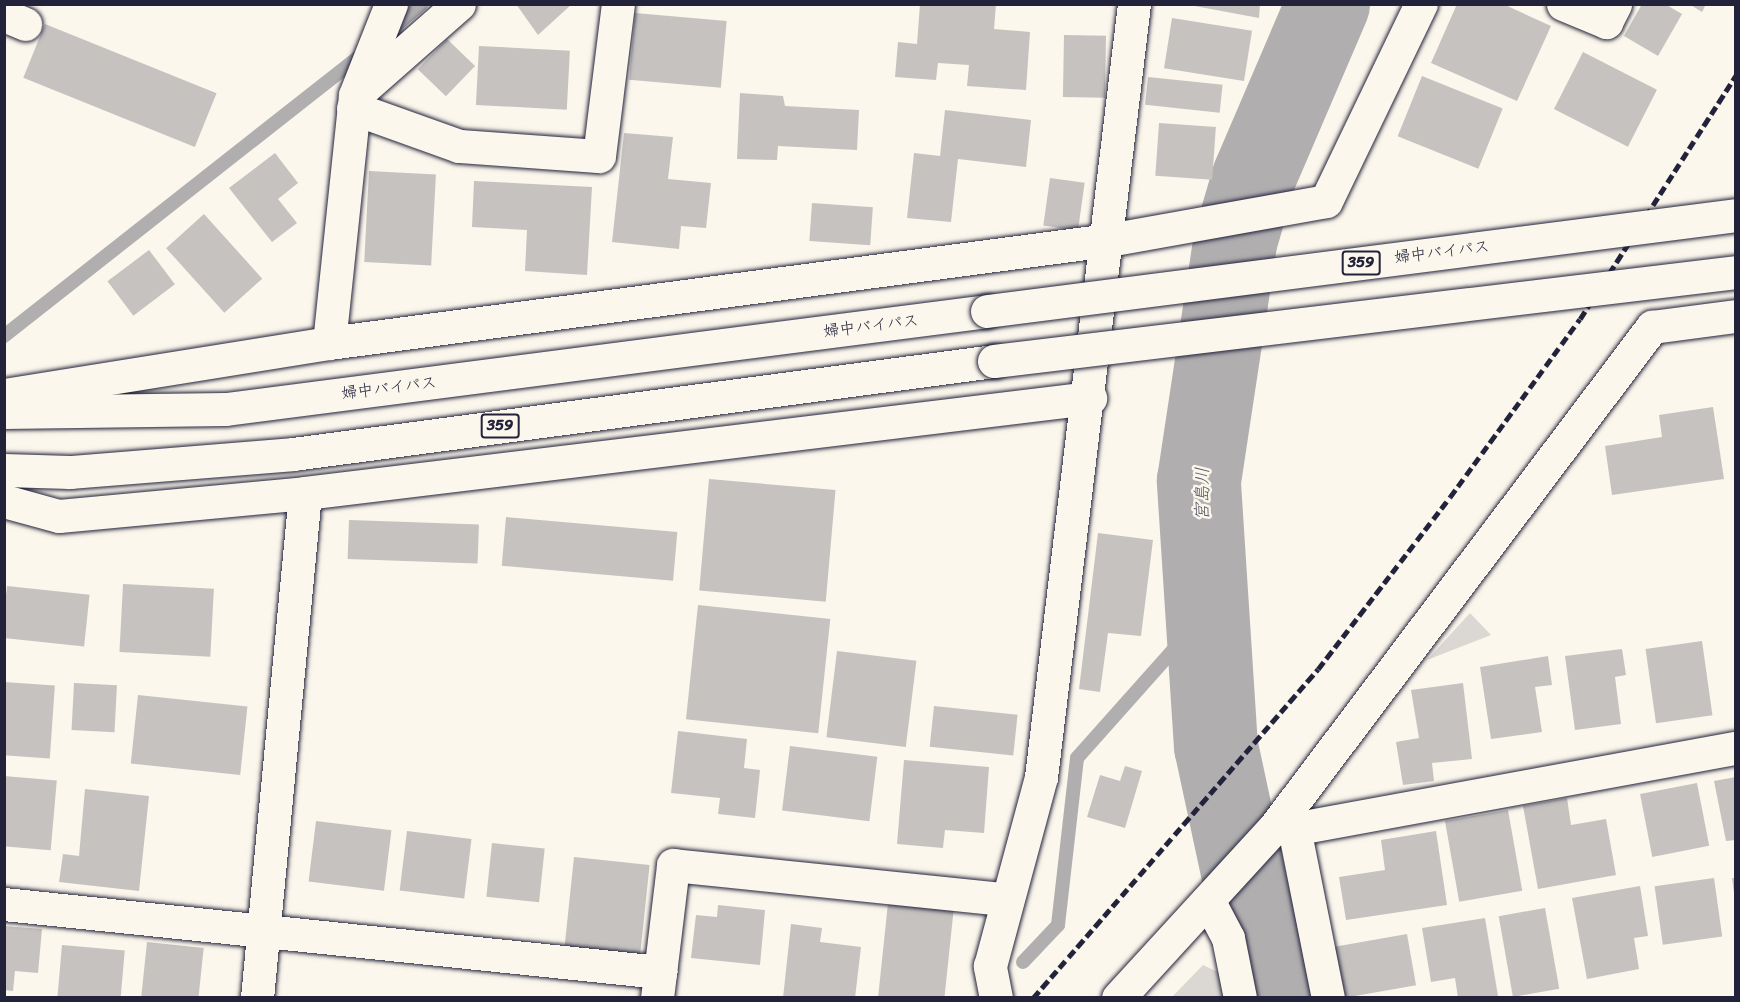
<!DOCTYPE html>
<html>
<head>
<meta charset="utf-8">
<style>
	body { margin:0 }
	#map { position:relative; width:1740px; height:1002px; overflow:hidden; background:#fbf7ec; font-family:Sriracha,"Klee One",sans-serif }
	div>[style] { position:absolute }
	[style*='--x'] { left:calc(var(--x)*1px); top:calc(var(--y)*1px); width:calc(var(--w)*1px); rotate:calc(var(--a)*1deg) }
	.green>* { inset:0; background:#dbd8d3 }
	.stream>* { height:14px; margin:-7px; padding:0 7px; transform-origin:7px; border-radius:7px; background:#b1aeb0 }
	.river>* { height:84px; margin:-42px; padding:0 42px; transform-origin:42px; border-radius:42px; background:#b1aeb0 }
	.building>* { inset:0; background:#c6c2c0; transform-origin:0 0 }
	.roads { filter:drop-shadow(0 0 2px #22223b) drop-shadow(0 0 2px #22223b) }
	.minor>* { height:33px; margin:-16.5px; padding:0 16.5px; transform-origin:16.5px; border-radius:16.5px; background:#fbf7ec }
	.highway>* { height:33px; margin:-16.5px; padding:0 16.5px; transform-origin:16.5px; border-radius:16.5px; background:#fbf7ec }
	.rail>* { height:4.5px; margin-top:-2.25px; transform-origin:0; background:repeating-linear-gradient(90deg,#22223b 0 9px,transparent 0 13.5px) }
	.bridges { filter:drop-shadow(0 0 2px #22223b) drop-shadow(0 0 2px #22223b) }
	.highway-bridge>* { height:33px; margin:-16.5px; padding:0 16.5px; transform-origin:16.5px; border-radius:16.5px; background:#fbf7ec }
	span { translate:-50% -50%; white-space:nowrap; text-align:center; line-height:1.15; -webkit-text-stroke:5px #fbf7ec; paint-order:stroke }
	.shield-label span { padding:2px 4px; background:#fbf7ec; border:2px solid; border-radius:4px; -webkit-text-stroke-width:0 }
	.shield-label { font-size:15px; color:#22223b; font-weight:700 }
	.street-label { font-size:16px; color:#22223b }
	.water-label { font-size:18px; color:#545364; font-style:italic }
	.frame { position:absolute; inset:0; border:6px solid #22223b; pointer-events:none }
</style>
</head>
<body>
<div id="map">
	<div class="green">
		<div style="clip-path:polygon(1470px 613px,1491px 635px,1427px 660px)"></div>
		<div style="clip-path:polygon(1203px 965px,1228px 977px,1231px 997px,1171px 998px)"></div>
	</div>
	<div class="stream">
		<div style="--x:389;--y:31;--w:42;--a:-40.2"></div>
		<div style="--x:4;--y:336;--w:457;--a:-38.2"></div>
		<div style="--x:1023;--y:962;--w:51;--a:-46.6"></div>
		<div style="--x:1058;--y:925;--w:168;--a:-83.5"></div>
		<div style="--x:1077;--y:758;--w:195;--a:-48.3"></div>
	</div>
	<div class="river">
		<div style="--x:1270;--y:998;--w:257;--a:-102.1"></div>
		<div style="--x:1216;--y:747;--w:267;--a:-93.7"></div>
		<div style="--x:1199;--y:481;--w:242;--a:-81.4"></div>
		<div style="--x:1235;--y:242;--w:68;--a:-73.7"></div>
		<div style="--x:1254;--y:177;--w:188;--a:-66.8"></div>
	</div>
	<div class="building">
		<div style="clip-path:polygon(516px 4px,572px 4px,538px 35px)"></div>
		<div style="clip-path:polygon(920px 4px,996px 4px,994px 29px,1030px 32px,1026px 90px,967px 86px,969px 65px,938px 63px,936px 80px,895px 77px,898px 42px,917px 44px)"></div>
		<div style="clip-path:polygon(1184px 4px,1260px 4px,1259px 18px)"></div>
		<div style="clip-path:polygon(1457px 4px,1503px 4px,1551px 26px,1517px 101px,1431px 63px)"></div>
		<div style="clip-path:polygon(1642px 4px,1665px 4px,1682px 14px,1658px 56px,1624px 36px)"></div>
		<div style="clip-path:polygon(1689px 4px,1706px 4px,1702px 12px)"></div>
		<div style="left:635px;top:13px;width:92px;height:67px;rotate:5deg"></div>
		<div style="left:1172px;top:18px;width:81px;height:51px;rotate:9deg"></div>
		<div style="left:45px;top:24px;width:185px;height:58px;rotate:22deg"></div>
		<div style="left:1064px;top:35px;width:42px;height:62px;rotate:1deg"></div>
		<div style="left:447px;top:39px;width:39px;height:42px;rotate:44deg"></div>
		<div style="left:479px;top:46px;width:91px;height:59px;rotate:3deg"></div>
		<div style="left:1583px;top:52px;width:83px;height:64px;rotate:27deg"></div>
		<div style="left:1422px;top:76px;width:87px;height:65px;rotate:22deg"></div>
		<div style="left:1148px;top:77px;width:75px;height:28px;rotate:6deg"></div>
		<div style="clip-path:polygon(740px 93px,783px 96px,785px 106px,859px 110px,857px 150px,778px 146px,777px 160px,737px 159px)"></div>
		<div style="clip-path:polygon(945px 110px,1031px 120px,1026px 167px,958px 159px,951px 222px,907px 218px,914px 153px,940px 156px)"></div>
		<div style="left:1159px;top:123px;width:57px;height:53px;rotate:4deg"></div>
		<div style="clip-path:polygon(624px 133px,673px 137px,668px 179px,711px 183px,706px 228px,681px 226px,679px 249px,612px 242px)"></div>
		<div style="clip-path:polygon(275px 153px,298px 183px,278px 199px,297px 223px,272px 242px,229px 188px)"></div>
		<div style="left:369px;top:171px;width:67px;height:91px;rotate:3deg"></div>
		<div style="left:1050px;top:178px;width:35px;height:48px;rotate:8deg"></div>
		<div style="clip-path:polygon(474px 181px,592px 187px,587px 275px,525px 271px,527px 230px,472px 227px)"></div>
		<div style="left:812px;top:203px;width:61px;height:38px;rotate:4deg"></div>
		<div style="left:204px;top:214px;width:87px;height:51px;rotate:48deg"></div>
		<div style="left:149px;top:250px;width:43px;height:52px;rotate:53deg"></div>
		<div style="clip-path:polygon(1713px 407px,1724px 479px,1612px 495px,1605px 446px,1662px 437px,1659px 415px)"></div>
		<div style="left:709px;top:479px;width:127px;height:112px;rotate:5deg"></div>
		<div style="left:506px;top:517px;width:172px;height:49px;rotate:5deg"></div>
		<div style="left:349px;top:520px;width:130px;height:39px;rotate:2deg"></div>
		<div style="clip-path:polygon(1098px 533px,1153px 540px,1141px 636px,1108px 633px,1100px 692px,1079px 689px)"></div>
		<div style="left:123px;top:584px;width:91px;height:68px;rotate:3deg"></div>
		<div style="left:7px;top:586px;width:83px;height:52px;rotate:6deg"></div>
		<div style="left:698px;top:605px;width:133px;height:115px;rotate:6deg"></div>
		<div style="left:1702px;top:641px;width:75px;height:57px;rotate:82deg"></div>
		<div style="clip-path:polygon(1622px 649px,1626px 675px,1615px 677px,1621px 724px,1575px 730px,1565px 656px)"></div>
		<div style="left:837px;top:651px;width:80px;height:87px;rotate:7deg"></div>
		<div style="clip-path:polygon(1548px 656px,1552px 685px,1535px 687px,1542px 732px,1491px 739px,1480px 667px)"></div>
		<div style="left:4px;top:682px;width:51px;height:73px;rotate:4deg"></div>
		<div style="left:74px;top:683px;width:43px;height:47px;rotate:3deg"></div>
		<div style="clip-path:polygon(1463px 683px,1472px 759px,1432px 763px,1434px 781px,1403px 785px,1396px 742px,1419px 738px,1411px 690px)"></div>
		<div style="left:138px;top:695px;width:110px;height:69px;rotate:6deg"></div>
		<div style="left:934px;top:706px;width:84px;height:41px;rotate:6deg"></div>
		<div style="clip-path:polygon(678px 731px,747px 739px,744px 768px,760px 770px,755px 818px,718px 814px,720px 798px,671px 793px)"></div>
		<div style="left:790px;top:746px;width:88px;height:65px;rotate:7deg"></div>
		<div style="clip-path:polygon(904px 760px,989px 767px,984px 833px,945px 830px,943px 848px,897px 844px)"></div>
		<div style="clip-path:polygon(1125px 766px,1142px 771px,1125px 828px,1087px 817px,1100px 775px,1120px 781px)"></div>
		<div style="left:4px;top:776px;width:53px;height:70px;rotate:5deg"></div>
		<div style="clip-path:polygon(1736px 777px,1736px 840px,1726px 841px,1714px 781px)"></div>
		<div style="left:1697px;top:783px;width:64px;height:58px;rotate:79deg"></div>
		<div style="clip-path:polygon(85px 789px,149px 796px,139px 891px,59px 882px,63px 854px,79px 856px)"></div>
		<div style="clip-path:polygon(1567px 798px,1571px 825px,1606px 819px,1616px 875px,1538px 889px,1523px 806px)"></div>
		<div style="left:1508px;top:810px;width:82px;height:64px;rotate:80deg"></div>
		<div style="left:316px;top:821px;width:76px;height:61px;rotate:7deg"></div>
		<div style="left:407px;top:831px;width:65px;height:60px;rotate:7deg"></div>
		<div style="clip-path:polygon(1436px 831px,1447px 905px,1346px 920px,1339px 877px,1385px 870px,1381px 840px)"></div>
		<div style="left:492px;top:843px;width:53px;height:54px;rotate:6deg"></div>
		<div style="left:574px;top:857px;width:76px;height:92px;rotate:6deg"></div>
		<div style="left:1714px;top:878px;width:59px;height:60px;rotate:82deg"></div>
		<div style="clip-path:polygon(1732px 878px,1736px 878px,1736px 893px,1734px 893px)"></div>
		<div style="clip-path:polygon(1640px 886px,1648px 936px,1634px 938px,1639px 969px,1587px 979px,1572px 898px)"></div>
		<div style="left:888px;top:903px;width:66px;height:95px;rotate:6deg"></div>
		<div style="clip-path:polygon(718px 905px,765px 910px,760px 965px,691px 958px,696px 915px,717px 917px)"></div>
		<div style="left:1545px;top:908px;width:82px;height:47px;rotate:80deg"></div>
		<div style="clip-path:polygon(1485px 918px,1498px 996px,1458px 998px,1455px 978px,1431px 982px,1422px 928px)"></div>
		<div style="clip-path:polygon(791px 924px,822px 928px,820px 942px,861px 947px,855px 998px,783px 998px)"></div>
		<div style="clip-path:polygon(4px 926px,42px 929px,38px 973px,15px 971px,13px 991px,4px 990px)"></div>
		<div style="left:1407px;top:934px;width:52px;height:75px;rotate:80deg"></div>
		<div style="left:147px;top:942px;width:57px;height:56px;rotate:6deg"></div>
		<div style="left:62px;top:945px;width:63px;height:53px;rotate:5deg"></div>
	</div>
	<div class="roads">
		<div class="minor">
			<div style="--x:1563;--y:4;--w:47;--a:22.7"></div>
			<div style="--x:1606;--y:22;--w:20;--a:-63"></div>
			<div style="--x:4;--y:15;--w:23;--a:23"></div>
			<div style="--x:359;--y:92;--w:133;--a:-41.3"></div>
			<div style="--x:353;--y:108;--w:113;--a:19.7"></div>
			<div style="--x:459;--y:146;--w:140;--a:4.1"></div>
			<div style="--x:599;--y:156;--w:153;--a:-82.9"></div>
			<div style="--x:329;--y:343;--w:249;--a:-84"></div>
			<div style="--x:355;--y:95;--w:98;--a:-68.4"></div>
			<div style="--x:4;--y:395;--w:329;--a:-9.1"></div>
			<div style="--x:329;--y:343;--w:786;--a:-7.53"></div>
			<div style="--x:1108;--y:240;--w:221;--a:-10.1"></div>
			<div style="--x:1326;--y:201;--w:219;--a:-64.3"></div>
			<div style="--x:4;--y:501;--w:57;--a:15.3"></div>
			<div style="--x:59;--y:516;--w:247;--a:-5.3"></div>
			<div style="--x:305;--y:493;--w:791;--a:-6.9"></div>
			<div style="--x:1290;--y:808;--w:194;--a:78.7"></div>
			<div style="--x:1298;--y:828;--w:445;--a:-10.4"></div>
			<div style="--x:1208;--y:900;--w:43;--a:62.2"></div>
			<div style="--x:1228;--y:938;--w:61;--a:78.7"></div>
			<div style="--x:4;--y:904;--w:660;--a:5.92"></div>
			<div style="--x:257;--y:998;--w:507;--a:-84.57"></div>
			<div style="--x:657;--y:998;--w:134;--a:-83.1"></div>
			<div style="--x:673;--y:865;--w:333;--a:5.9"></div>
			<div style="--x:996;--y:998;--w:33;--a:-101"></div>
			<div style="--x:990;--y:966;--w:196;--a:-74.9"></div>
			<div style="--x:1041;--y:777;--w:779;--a:-83.14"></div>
			<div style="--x:1118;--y:998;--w:231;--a:-47.5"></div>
			<div style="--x:1274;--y:828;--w:628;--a:-52.97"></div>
			<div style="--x:1652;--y:327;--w:85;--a:-7.5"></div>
		</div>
		<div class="highway">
			<div style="--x:4;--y:412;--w:222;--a:-0.8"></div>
			<div style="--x:226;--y:409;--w:767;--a:-7.34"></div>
			<div style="--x:4;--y:470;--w:66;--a:1.7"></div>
			<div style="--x:70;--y:472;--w:224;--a:-4.6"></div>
			<div style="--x:293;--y:454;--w:707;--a:-7.56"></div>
		</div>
	</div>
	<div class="rail">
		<div style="--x:1033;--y:998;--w:435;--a:-49.1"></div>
		<div style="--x:1318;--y:669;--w:217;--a:-52.5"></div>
		<div style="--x:1450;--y:497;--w:220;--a:-53.9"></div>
		<div style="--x:1580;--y:319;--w:290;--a:-57.4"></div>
	</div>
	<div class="bridges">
		<div class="highway-bridge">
			<div style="--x:987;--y:311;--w:755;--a:-7.3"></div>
			<div style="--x:994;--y:361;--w:747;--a:-6.84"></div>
		</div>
	</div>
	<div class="shield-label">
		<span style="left:1361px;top:263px">359</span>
		<span style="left:500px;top:426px">359</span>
	</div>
	<div class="street-label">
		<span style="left:1442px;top:252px;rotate:-7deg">婦中バイパス</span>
		<span style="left:871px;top:326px;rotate:-7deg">婦中バイパス</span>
		<span style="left:389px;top:388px;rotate:-7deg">婦中バイパス</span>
	</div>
	<div class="water-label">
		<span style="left:1202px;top:494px;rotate:-90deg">宮島川</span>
	</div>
	<div class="frame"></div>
</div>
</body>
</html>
